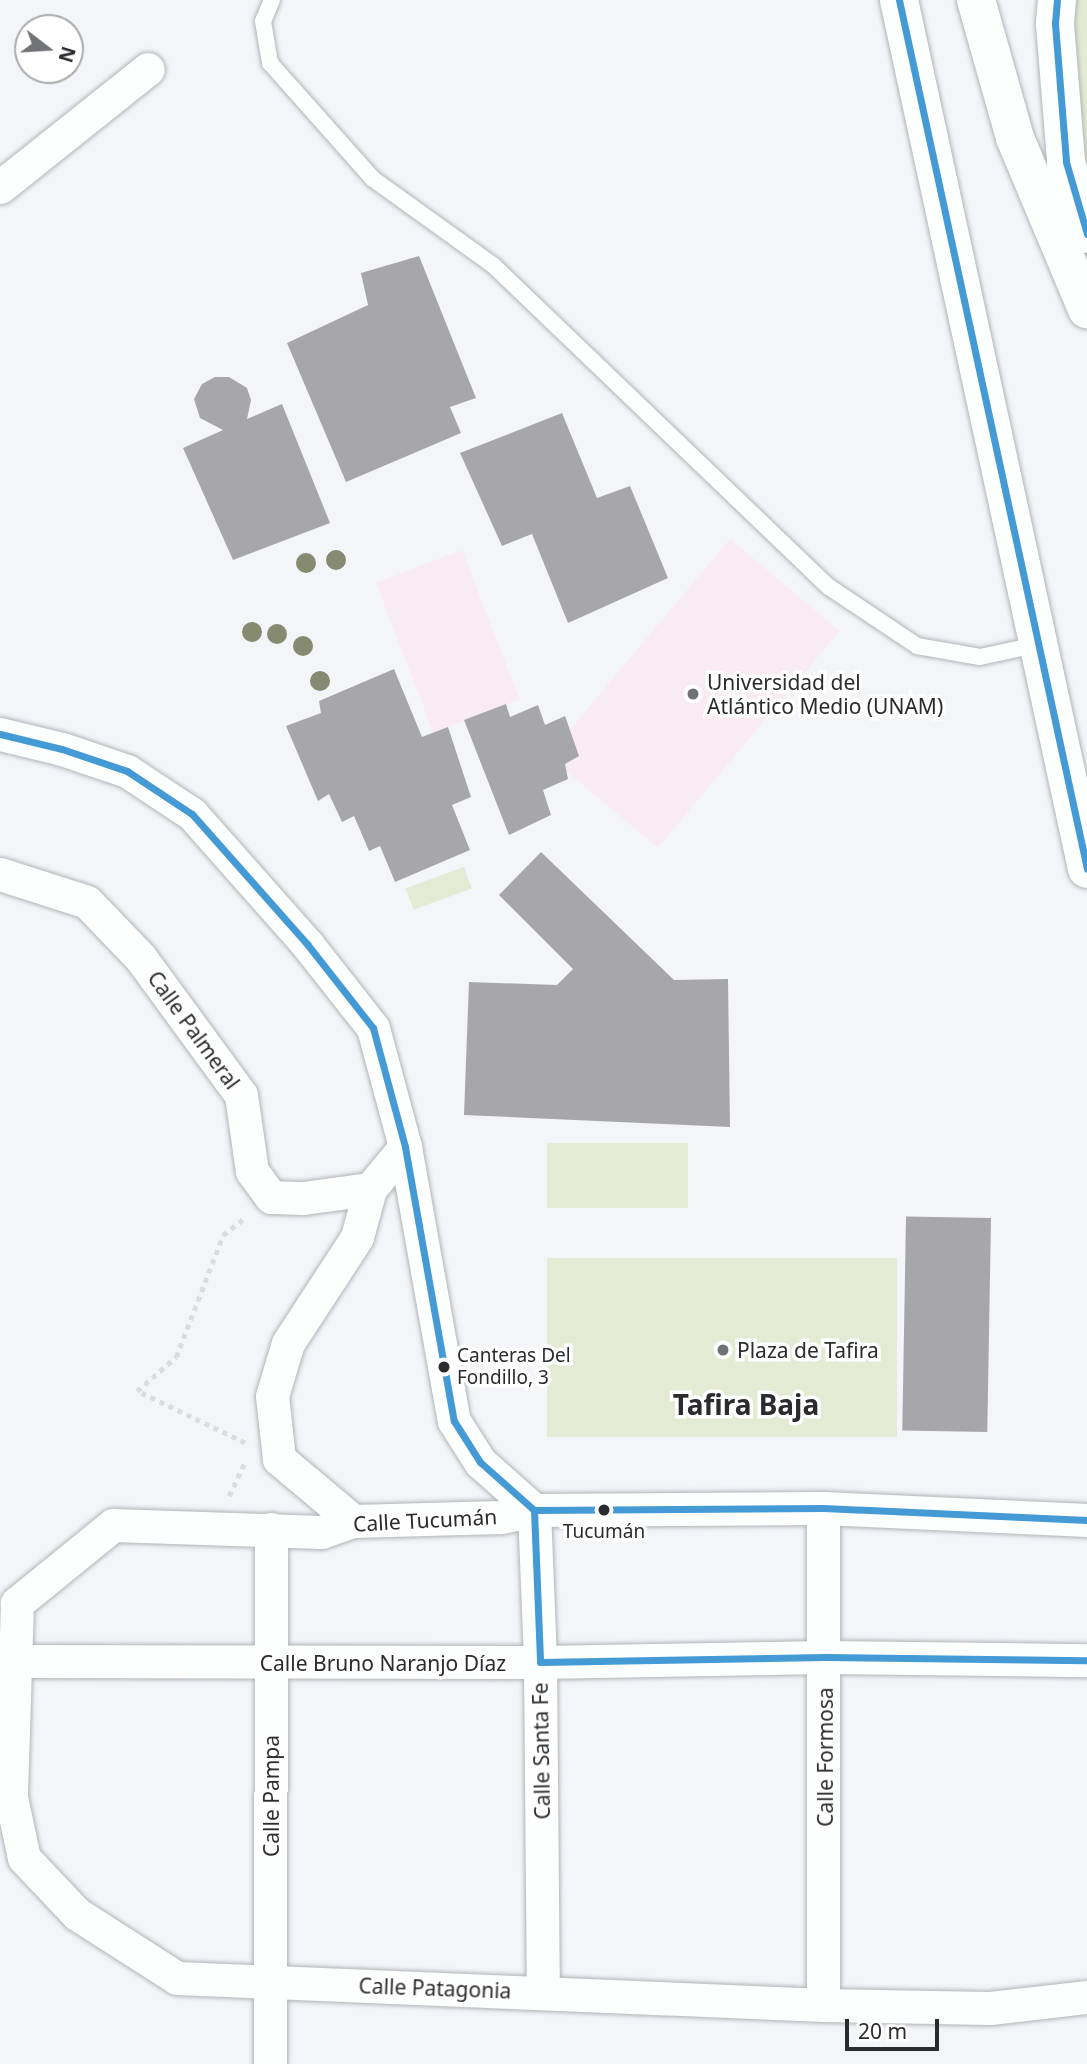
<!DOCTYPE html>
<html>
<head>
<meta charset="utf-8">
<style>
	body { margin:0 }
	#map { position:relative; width:1087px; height:2064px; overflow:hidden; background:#f3f5f9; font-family:"Noto Sans",sans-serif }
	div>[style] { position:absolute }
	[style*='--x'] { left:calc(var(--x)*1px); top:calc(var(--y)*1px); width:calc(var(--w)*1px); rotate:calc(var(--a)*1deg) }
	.education>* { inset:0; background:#f8ebf1; transform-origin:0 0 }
	.green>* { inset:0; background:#e4ebd4; transform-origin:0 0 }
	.building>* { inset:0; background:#a7a7a9; transform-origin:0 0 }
	.path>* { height:4.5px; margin-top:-2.25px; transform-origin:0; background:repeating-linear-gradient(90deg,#dadcdd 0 5px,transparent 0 10px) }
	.roads { filter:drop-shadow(0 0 2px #b3b4b7) drop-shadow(0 0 2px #b3b4b7) }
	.service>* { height:16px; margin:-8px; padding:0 8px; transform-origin:8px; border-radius:8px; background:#fdfefe }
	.minor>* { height:33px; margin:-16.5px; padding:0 16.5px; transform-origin:16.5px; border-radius:16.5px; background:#fdfefe }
	.secondary>* { height:38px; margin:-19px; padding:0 19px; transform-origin:19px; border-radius:19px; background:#fdfefe }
	.bus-1>* { height:7px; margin:-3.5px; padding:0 3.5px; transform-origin:3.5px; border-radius:3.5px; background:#449ad5 }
	.trees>* { width:20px; height:20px; margin:-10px; border-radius:50%; background:#858a70 }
	.dots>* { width:19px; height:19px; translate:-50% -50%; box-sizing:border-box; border:4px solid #fff; border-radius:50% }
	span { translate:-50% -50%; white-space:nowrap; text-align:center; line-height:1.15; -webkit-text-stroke:7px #fff; paint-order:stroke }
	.bus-label { font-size:19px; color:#2a2b2e }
	.left { translate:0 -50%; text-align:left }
	.poi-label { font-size:21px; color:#2a2b2e }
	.street-label { font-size:21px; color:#2a2b2e }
	.district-label { font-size:28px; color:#2a2b2e; font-weight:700 }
	.north { position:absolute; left:14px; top:14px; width:70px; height:70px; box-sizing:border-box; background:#fff; border:2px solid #aaaaab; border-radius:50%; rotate:107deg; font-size:19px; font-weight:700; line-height:28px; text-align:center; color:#2a2b2e }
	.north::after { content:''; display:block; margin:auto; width:24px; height:32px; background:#707275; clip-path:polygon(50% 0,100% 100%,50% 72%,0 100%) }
	.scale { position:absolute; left:845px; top:2019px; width:94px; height:32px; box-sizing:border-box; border:4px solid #2a2b2e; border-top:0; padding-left:9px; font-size:21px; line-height:24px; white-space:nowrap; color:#2a2b2e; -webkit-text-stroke:5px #fff; paint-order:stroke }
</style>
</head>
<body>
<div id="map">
	<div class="education">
		<div style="left:730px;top:539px;width:143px;height:283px;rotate:40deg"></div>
		<div style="left:462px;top:550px;width:160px;height:92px;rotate:69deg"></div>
	</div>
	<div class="green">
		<div style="clip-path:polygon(1067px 0,1087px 0,1087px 179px)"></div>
		<div style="left:464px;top:867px;width:23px;height:62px;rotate:70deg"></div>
		<div style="left:547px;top:1143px;width:141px;height:65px"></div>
		<div style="left:897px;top:1258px;width:179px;height:350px;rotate:90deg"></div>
	</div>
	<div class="building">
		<div style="clip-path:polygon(419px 256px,476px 398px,450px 407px,461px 433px,346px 482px,287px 343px,368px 305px,361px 273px)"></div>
		<div style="clip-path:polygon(215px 377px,229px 377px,247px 388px,251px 400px,247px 419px,282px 404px,330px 523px,233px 560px,183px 448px,223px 430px,200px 418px,194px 399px,202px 384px)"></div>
		<div style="clip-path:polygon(562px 413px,597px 498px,630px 486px,668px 578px,568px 623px,532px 534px,502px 546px,460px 453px)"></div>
		<div style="clip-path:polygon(394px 669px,422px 737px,448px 727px,471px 797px,452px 805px,470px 850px,395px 882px,380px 846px,369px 851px,354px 816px,342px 822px,329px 794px,318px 801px,286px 726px,321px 713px,319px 701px)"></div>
		<div style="clip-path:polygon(506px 704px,510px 717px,538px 705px,545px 725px,565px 716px,579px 756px,565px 764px,568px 779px,543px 790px,551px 815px,509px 835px,464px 720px)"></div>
		<div style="clip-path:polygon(541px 852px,674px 980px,728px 979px,730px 1127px,464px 1115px,469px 982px,557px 985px,573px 969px,499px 895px)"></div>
		<div style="left:991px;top:1218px;width:214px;height:85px;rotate:91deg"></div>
	</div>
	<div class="path">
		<div style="--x:245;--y:1443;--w:120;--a:-154.3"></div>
		<div style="--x:137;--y:1391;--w:52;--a:-41.1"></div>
		<div style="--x:176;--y:1357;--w:131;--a:-68.9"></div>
		<div style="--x:223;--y:1235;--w:29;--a:-38"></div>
		<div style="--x:229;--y:1496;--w:40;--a:-65"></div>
	</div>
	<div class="roads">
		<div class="service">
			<div style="--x:272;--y:0;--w:23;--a:113"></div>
			<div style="--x:263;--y:21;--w:43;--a:80.5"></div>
			<div style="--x:270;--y:63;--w:155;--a:48.4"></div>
			<div style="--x:373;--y:179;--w:149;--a:35.7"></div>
			<div style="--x:494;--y:266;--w:464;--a:43.8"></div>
			<div style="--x:829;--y:587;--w:106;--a:33.8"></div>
			<div style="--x:917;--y:646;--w:64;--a:9.9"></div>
			<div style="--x:980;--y:657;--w:57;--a:-12.1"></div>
		</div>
		<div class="minor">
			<div style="--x:0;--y:187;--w:189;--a:-38.6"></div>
			<div style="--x:0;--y:734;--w:64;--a:13.6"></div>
			<div style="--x:62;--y:749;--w:69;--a:18.7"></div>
			<div style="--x:127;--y:771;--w:78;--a:33.5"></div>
			<div style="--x:192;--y:814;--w:174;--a:48.5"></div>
			<div style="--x:307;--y:944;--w:107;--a:51.8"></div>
			<div style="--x:373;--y:1028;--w:123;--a:74.9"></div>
			<div style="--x:405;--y:1147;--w:278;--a:79.9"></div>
			<div style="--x:454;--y:1421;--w:49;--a:57.6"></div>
			<div style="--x:480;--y:1462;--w:72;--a:41.6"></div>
			<div style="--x:0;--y:874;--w:91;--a:17.8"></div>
			<div style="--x:87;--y:902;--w:76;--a:46.1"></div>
			<div style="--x:140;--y:957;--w:171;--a:53.8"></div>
			<div style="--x:241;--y:1095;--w:77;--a:81.8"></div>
			<div style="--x:252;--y:1171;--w:32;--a:54"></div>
			<div style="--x:271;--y:1197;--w:32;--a:2"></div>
			<div style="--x:303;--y:1198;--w:68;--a:-7.7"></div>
			<div style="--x:370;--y:1189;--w:55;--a:-50.2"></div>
			<div style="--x:534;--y:1510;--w:152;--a:87.7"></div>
			<div style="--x:540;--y:1662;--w:330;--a:89.5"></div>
			<div style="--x:1087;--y:1520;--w:264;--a:-177.4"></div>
			<div style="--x:823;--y:1508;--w:289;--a:179.6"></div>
			<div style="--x:534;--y:1510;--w:35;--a:168"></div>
			<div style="--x:500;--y:1517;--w:147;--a:178.4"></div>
			<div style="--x:353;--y:1521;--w:34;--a:161"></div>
			<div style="--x:321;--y:1532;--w:208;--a:-178.1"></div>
			<div style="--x:113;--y:1525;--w:124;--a:140.9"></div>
			<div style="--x:17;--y:1603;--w:194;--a:91.8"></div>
			<div style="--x:11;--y:1797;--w:62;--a:78"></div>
			<div style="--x:24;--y:1858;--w:77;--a:46.6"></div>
			<div style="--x:77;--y:1914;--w:119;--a:32.6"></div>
			<div style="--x:177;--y:1978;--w:647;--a:2.39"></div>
			<div style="--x:823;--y:2005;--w:167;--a:1"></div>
			<div style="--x:990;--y:2008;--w:98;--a:-6.5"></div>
			<div style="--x:353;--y:1521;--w:97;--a:-140"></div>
			<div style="--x:279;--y:1459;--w:63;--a:-96.3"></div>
			<div style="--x:272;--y:1396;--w:55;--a:-73.2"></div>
			<div style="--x:288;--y:1343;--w:126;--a:-56.9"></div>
			<div style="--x:357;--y:1237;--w:50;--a:-74.8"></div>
			<div style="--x:14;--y:1661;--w:526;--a:0.11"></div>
			<div style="--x:540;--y:1662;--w:286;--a:-1"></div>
			<div style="--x:826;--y:1657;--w:261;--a:0.7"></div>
			<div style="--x:823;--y:2005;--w:497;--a:-90"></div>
			<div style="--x:270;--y:2064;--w:535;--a:-89.89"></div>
		</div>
		<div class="secondary">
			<div style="--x:899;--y:0;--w:889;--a:77.79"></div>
			<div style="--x:976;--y:0;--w:143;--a:74.2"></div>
			<div style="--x:1015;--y:138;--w:186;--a:67.2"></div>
			<div style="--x:1057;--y:0;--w:24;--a:95"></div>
			<div style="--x:1055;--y:24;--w:138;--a:85.4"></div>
			<div style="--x:1066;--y:162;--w:75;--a:73.7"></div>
		</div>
	</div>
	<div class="bus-1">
		<div style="--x:899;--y:0;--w:889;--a:77.79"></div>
		<div style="--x:1057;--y:0;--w:24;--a:95"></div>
		<div style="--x:1055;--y:24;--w:138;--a:85.4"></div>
		<div style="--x:1066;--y:162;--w:75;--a:73.7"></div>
		<div style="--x:0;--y:734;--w:64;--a:13.6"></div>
		<div style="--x:62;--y:749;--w:69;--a:18.7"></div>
		<div style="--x:127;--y:771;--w:78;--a:33.5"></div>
		<div style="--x:192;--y:814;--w:174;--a:48.5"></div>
		<div style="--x:307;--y:944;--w:107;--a:51.8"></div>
		<div style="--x:373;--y:1028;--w:123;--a:74.9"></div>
		<div style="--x:405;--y:1147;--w:278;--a:79.9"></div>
		<div style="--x:454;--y:1421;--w:49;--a:57.6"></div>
		<div style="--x:480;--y:1462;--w:72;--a:41.6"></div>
		<div style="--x:534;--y:1510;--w:152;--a:87.7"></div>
		<div style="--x:540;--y:1662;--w:286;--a:-1"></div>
		<div style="--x:826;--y:1657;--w:261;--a:0.7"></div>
		<div style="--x:534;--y:1510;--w:289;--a:-0.4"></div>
		<div style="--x:823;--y:1508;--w:264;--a:2.6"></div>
	</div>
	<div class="trees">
		<div style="left:336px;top:560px"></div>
		<div style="left:306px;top:563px"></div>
		<div style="left:252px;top:632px"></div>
		<div style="left:277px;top:634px"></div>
		<div style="left:303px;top:646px"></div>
		<div style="left:320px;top:681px"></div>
	</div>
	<div class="dots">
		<div style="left:693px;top:694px;background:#707275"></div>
		<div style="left:723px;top:1350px;background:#707275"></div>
		<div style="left:444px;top:1367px;background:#2a2b2e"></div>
		<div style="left:604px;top:1510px;background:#2a2b2e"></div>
	</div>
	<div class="bus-label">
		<span class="left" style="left:457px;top:1367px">Canteras Del<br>Fondillo, 3</span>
		<span style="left:604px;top:1532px">Tucumán</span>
	</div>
	<div class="poi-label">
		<span class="left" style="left:707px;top:694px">Universidad del<br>Atlántico Medio (UNAM)</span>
		<span class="left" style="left:737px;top:1350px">Plaza de Tafira</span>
	</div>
	<div class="street-label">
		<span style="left:194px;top:1030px;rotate:54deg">Calle Palmeral</span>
		<span style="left:425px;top:1520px;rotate:-3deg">Calle Tucumán</span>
		<span style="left:383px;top:1663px">Calle Bruno Naranjo Díaz</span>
		<span style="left:541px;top:1751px;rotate:-91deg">Calle Santa Fe</span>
		<span style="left:825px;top:1757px;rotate:-90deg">Calle Formosa</span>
		<span style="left:271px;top:1796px;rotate:-90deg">Calle Pampa</span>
		<span style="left:435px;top:1988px;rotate:2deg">Calle Patagonia</span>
	</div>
	<div class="district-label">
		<span style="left:746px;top:1404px">Tafira Baja</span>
	</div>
	<div class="north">N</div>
	<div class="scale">20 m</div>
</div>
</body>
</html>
